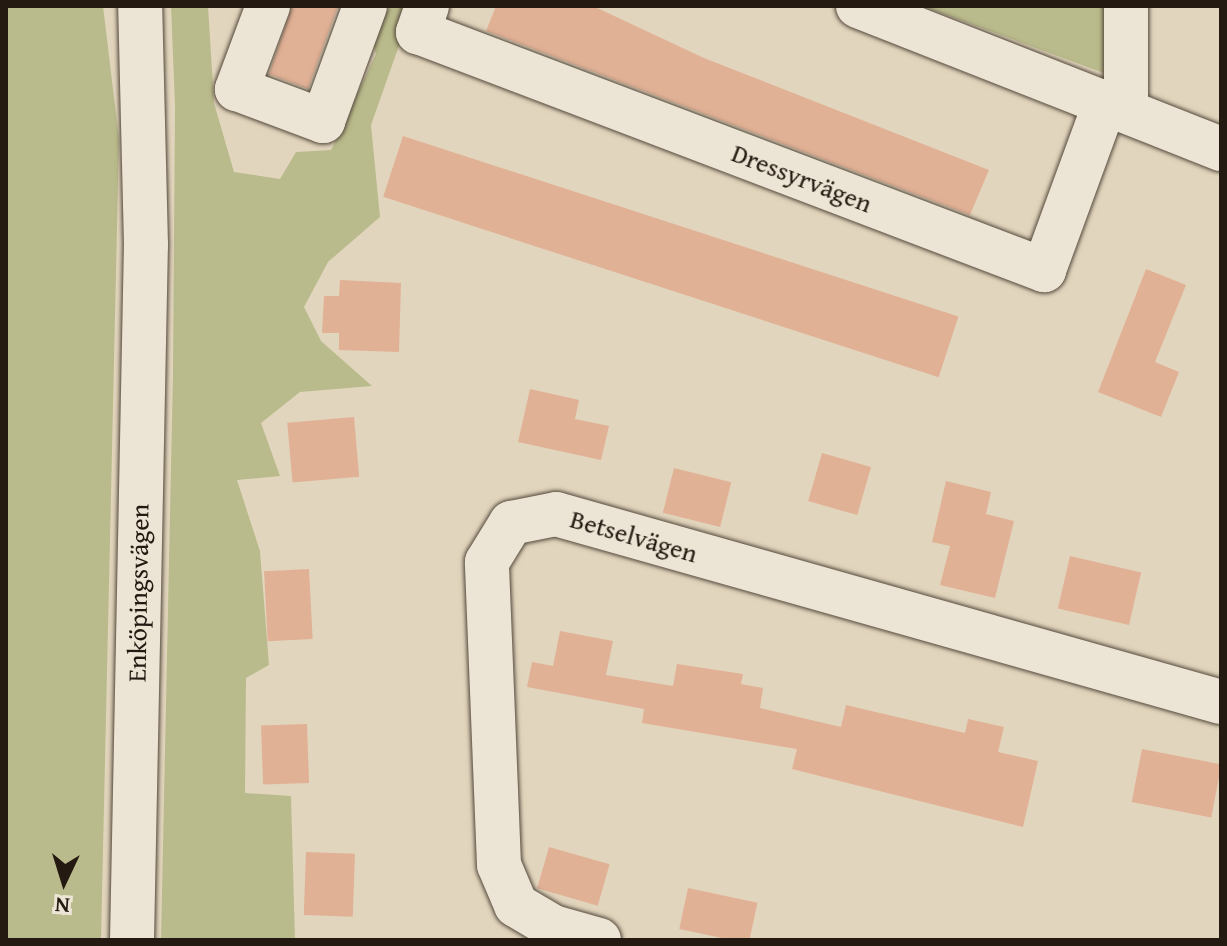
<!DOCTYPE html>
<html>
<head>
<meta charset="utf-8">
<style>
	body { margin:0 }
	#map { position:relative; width:1227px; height:946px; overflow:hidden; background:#e2d5bd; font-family:"Gentium Book Plus",serif }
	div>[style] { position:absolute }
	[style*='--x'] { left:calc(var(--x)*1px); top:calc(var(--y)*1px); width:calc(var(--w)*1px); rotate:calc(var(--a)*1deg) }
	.green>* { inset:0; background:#babb8c }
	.building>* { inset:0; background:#e1b196; transform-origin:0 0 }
	.roads { filter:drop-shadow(0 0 2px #54493c) drop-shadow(0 0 2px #54493c) }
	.minor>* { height:44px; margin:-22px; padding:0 22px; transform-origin:22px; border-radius:22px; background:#ece4d4 }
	span { translate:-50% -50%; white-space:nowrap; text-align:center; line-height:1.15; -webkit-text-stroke:8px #ece4d4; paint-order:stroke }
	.street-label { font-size:26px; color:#241a11 }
	.frame { position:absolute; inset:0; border:8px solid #241a11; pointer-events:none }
	.north { position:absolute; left:24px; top:842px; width:80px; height:80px; -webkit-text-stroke:6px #ece4d4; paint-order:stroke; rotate:184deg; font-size:22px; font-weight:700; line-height:32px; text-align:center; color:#241a11 }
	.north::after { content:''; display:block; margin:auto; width:28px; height:36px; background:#241a11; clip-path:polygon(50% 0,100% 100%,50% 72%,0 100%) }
</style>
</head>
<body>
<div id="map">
	<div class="green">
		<div style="clip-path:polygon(6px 6px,103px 6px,119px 139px,101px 940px,6px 940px)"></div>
		<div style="clip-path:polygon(171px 6px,208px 6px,214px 103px,234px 172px,280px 179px,296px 152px,331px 150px,376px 54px,369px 25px,393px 6px,413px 6px,371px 125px,380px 217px,328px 262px,304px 307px,321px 341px,372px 386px,300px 392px,261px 423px,280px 476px,237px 480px,260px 551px,269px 665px,246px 678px,245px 793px,291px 796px,295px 940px,161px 940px,173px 373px,175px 106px)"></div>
		<div style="clip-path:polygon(922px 6px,1114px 6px,1112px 76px)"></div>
	</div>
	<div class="building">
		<div style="clip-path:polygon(292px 6px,338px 6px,308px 89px,269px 74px)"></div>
		<div style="clip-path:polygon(496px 6px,593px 6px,704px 58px,989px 170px,970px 215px,486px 31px)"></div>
		<div style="left:403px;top:136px;width:584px;height:64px;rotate:18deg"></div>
		<div style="clip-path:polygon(1146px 269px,1186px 285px,1155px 362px,1179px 372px,1161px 417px,1098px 392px)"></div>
		<div style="clip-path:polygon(340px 280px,401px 283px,399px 352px,339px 350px,339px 333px,322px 333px,324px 296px,339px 296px)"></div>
		<div style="clip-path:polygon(530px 389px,579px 400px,575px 419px,609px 426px,601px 460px,518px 442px)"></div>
		<div style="left:354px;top:417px;width:60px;height:67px;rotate:85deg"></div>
		<div style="left:822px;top:453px;width:51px;height:50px;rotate:16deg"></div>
		<div style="left:674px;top:468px;width:59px;height:46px;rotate:14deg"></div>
		<div style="clip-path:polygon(946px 481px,991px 492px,986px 514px,1014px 521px,995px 598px,940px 585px,950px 546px,932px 542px)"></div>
		<div style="left:1070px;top:556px;width:73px;height:54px;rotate:13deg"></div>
		<div style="left:309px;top:569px;width:70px;height:45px;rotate:87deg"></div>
		<div style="clip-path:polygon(560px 631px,613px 641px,606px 675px,673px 686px,677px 664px,743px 674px,741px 684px,763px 688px,760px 708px,841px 727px,846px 705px,965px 733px,968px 719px,1004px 727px,998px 752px,1038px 761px,1023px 827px,792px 769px,797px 749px,642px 723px,644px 709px,527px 687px,532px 662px,553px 666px)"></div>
		<div style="left:307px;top:724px;width:59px;height:46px;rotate:88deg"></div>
		<div style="left:1142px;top:749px;width:81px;height:54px;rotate:11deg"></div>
		<div style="left:549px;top:847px;width:63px;height:43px;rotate:16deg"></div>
		<div style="left:306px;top:852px;width:49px;height:63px;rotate:2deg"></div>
		<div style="left:688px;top:888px;width:71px;height:42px;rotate:12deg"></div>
	</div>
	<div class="roads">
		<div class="minor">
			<div style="--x:268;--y:6;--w:89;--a:110.5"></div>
			<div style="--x:237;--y:89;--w:92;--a:20.4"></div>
			<div style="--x:323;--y:121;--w:122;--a:-69.9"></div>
			<div style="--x:427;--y:6;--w:28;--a:109"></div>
			<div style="--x:418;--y:32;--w:670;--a:20.82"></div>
			<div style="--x:1044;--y:270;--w:180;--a:-69.9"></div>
			<div style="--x:858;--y:6;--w:390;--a:21.5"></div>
			<div style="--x:1126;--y:109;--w:103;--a:-90"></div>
			<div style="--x:132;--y:940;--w:695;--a:-88.85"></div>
			<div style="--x:146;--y:245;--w:239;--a:-91.4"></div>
			<div style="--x:599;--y:940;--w:48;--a:-164.2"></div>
			<div style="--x:553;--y:927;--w:43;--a:-149.3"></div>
			<div style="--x:516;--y:905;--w:43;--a:-113"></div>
			<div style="--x:499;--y:865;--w:303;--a:-92.3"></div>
			<div style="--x:487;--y:562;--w:46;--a:-58.4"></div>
			<div style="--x:511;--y:523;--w:46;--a:-11.3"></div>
			<div style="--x:556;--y:514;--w:691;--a:15.79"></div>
		</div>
	</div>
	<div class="street-label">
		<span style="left:802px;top:178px;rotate:21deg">Dressyrvägen</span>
		<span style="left:634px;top:536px;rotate:16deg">Betselvägen</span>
		<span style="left:138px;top:593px;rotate:-89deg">Enköpingsvägen</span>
	</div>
	<div class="frame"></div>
	<div class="north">N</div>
</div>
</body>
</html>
